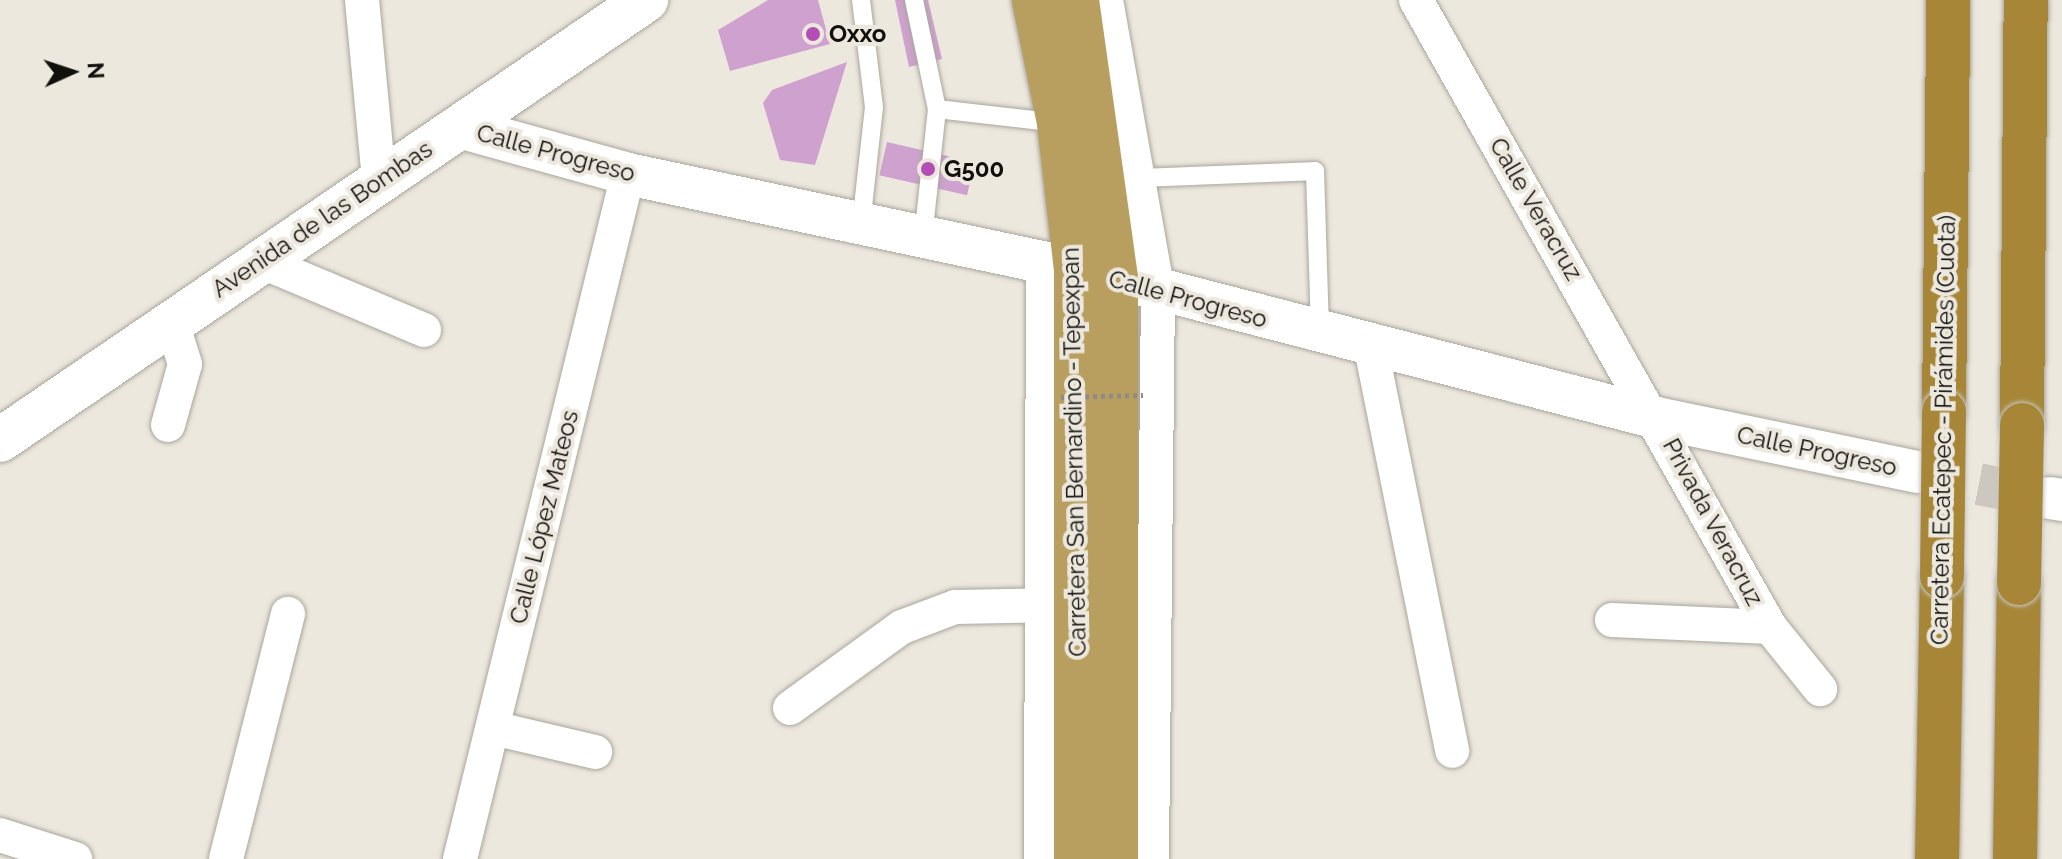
<!DOCTYPE html>
<html>
<head>
<meta charset="utf-8">
<style>
	body { margin:0 }
	#map { position:relative; width:2062px; height:859px; overflow:hidden; background:#ede8de; font-family:Raleway,sans-serif }
	div>[style] { position:absolute }
	[style*='--x'] { left:calc(var(--x)*1px); top:calc(var(--y)*1px); width:calc(var(--w)*1px); rotate:calc(var(--a)*1deg) }
	.building>* { inset:0; background:#cea1ce; transform-origin:0 0 }
	.tertiary-tunnel>* { height:42px; margin-top:-21px; transform-origin:0; background:repeating-linear-gradient(90deg,#ccc8bf 0 42px,transparent 0 63px) }
	.roads { filter:drop-shadow(0 0 2px #aaa69c) drop-shadow(0 0 2px #aaa69c) }
	.service>* { height:18px; margin:-9px; padding:0 9px; transform-origin:9px; border-radius:9px; background:#fff }
	.minor>* { height:34px; margin:-17px; padding:0 17px; transform-origin:17px; border-radius:17px; background:#fff }
	.tertiary>* { height:42px; margin:-21px; padding:0 21px; transform-origin:21px; border-radius:21px; background:#fff }
	.secondary>* { height:44px; margin:-22px; padding:0 22px; transform-origin:22px; border-radius:22px; background:#fff }
	.trunk>* { height:44px; margin:-22px; padding:0 22px; transform-origin:22px; border-radius:22px; background:#b89f5f }
	.motorway>* { height:44px; margin:-22px; padding:0 22px; transform-origin:22px; border-radius:22px; background:#a78737 }
	.path-bridge>* { height:5px; margin-top:-2.5px; transform-origin:0; background:repeating-linear-gradient(90deg,#8f8b84 0 4px,transparent 0 8px) }
	.bridges { filter:drop-shadow(0 0 2px #c6c6c5) drop-shadow(0 0 2px #c6c6c5) }
	.motorway-bridge>* { height:44px; margin:-22px; padding:0 22px; transform-origin:22px; border-radius:22px; background:#a78737 }
	.dots>* { width:22px; height:22px; translate:-50% -50%; box-sizing:border-box; border:4px solid #ede8de; border-radius:50% }
	span { translate:-50% -50%; white-space:nowrap; text-align:center; line-height:1.15; -webkit-text-stroke:8px #ede8de; paint-order:stroke }
	.poi-label { font-size:24px; color:#11100d; font-weight:700 }
	.left { translate:0 -50%; text-align:left }
	.street-label { font-size:24px; color:#11100d }
	.north { position:absolute; left:32px; top:32px; width:80px; height:80px; -webkit-text-stroke:6px #ede8de; paint-order:stroke; rotate:87deg; font-size:22px; font-weight:700; line-height:32px; text-align:center; color:#11100d }
	.north::after { content:''; display:block; margin:auto; width:28px; height:36px; background:#11100d; clip-path:polygon(50% 0,100% 100%,50% 72%,0 100%) }
</style>
</head>
<body>
<div id="map">
	<div class="building">
		<div style="clip-path:polygon(768px 0,818px 0,830px 44px,730px 71px,718px 30px)"></div>
		<div style="clip-path:polygon(895px 0,928px 0,942px 59px,909px 67px)"></div>
		<div style="clip-path:polygon(847px 62px,815px 165px,780px 160px,763px 103px,772px 90px)"></div>
		<div style="left:887px;top:142px;width:90px;height:34px;rotate:13deg"></div>
	</div>
	<div class="tertiary-tunnel">
		<div style="--x:1917;--y:472;--w:136;--a:11.1"></div>
	</div>
	<div class="roads">
		<div class="service">
			<div style="--x:861;--y:0;--w:108;--a:83.1"></div>
			<div style="--x:874;--y:107;--w:118;--a:96.3"></div>
			<div style="--x:914;--y:0;--w:111;--a:78.1"></div>
			<div style="--x:937;--y:109;--w:129;--a:96.2"></div>
			<div style="--x:937;--y:109;--w:123;--a:6.5"></div>
			<div style="--x:1143;--y:178;--w:172;--a:-2.3"></div>
			<div style="--x:1315;--y:171;--w:160;--a:88.2"></div>
		</div>
		<div class="minor">
			<div style="--x:362;--y:0;--w:181;--a:84.6"></div>
			<div style="--x:1106;--y:0;--w:296;--a:79.9"></div>
			<div style="--x:1158;--y:291;--w:568;--a:90.61"></div>
			<div style="--x:1416;--y:0;--w:720;--a:60.55"></div>
			<div style="--x:1770;--y:627;--w:80;--a:51.1"></div>
			<div style="--x:260;--y:261;--w:178;--a:22.8"></div>
			<div style="--x:1371;--y:348;--w:411;--a:78.6"></div>
			<div style="--x:168;--y:425;--w:63;--a:-74.4"></div>
			<div style="--x:185;--y:364;--w:43;--a:-107.6"></div>
			<div style="--x:1612;--y:620;--w:158;--a:2.5"></div>
			<div style="--x:790;--y:708;--w:138;--a:-35.9"></div>
			<div style="--x:902;--y:627;--w:57;--a:-20.7"></div>
			<div style="--x:955;--y:607;--w:105;--a:-1.1"></div>
			<div style="--x:493;--y:728;--w:105;--a:13.2"></div>
			<div style="--x:0;--y:835;--w:79;--a:17.7"></div>
			<div style="--x:226;--y:859;--w:253;--a:-75.8"></div>
			<div style="--x:460;--y:859;--w:705;--a:-76.22"></div>
			<div style="--x:1041;--y:859;--w:597;--a:-89.81"></div>
		</div>
		<div class="tertiary">
			<div style="--x:459;--y:127;--w:175;--a:15.5"></div>
			<div style="--x:628;--y:174;--w:499;--a:12"></div>
			<div style="--x:1116;--y:278;--w:559;--a:14.51"></div>
			<div style="--x:1657;--y:418;--w:266;--a:11.7"></div>
			<div style="--x:2050;--y:498;--w:12;--a:9"></div>
		</div>
		<div class="secondary">
			<div style="--x:0;--y:440;--w:782;--a:-34.26"></div>
		</div>
		<div class="trunk">
			<div style="--x:1034;--y:0;--w:126;--a:78.5"></div>
			<div style="--x:1059;--y:123;--w:148;--a:83.4"></div>
			<div style="--x:1076;--y:270;--w:589;--a:90"></div>
			<div style="--x:1077;--y:0;--w:281;--a:82"></div>
			<div style="--x:1116;--y:278;--w:581;--a:90"></div>
		</div>
		<div class="motorway">
			<div style="--x:1944;--y:412;--w:412;--a:-89.4"></div>
			<div style="--x:2022;--y:425;--w:425;--a:-89.5"></div>
			<div style="--x:1937;--y:859;--w:283;--a:-89"></div>
			<div style="--x:2015;--y:859;--w:276;--a:-89.2"></div>
		</div>
	</div>
	<div class="path-bridge">
		<div style="--x:1061;--y:397;--w:82;--a:-1.4"></div>
	</div>
	<div class="bridges">
		<div class="motorway-bridge">
			<div style="--x:1942;--y:576;--w:164;--a:-89.3"></div>
			<div style="--x:2019;--y:583;--w:158;--a:-88.9"></div>
		</div>
	</div>
	<div class="dots">
		<div style="left:813px;top:34px;background:#b24eb5"></div>
		<div style="left:928px;top:169px;background:#b24eb5"></div>
	</div>
	<div class="poi-label">
		<span class="left" style="left:829px;top:34px">Oxxo</span>
		<span class="left" style="left:944px;top:169px">G500</span>
	</div>
	<div class="street-label">
		<span style="left:556px;top:153px;rotate:15deg">Calle Progreso</span>
		<span style="left:1536px;top:209px;rotate:60deg">Calle Veracruz</span>
		<span style="left:322px;top:219px;rotate:-34deg">Avenida de las Bombas</span>
		<span style="left:1188px;top:299px;rotate:15deg">Calle Progreso</span>
		<span style="left:1943px;top:430px;rotate:-89deg">Carretera Ecatepec - Pirámides (Cuota)</span>
		<span style="left:1817px;top:451px;rotate:12deg">Calle Progreso</span>
		<span style="left:1074px;top:452px;rotate:-91deg">Carretera San Bernardino - Tepexpan</span>
		<span style="left:544px;top:517px;rotate:-76deg">Calle López Mateos</span>
		<span style="left:1713px;top:522px;rotate:62deg">Privada Veracruz</span>
	</div>
	<div class="north">N</div>
</div>
</body>
</html>
